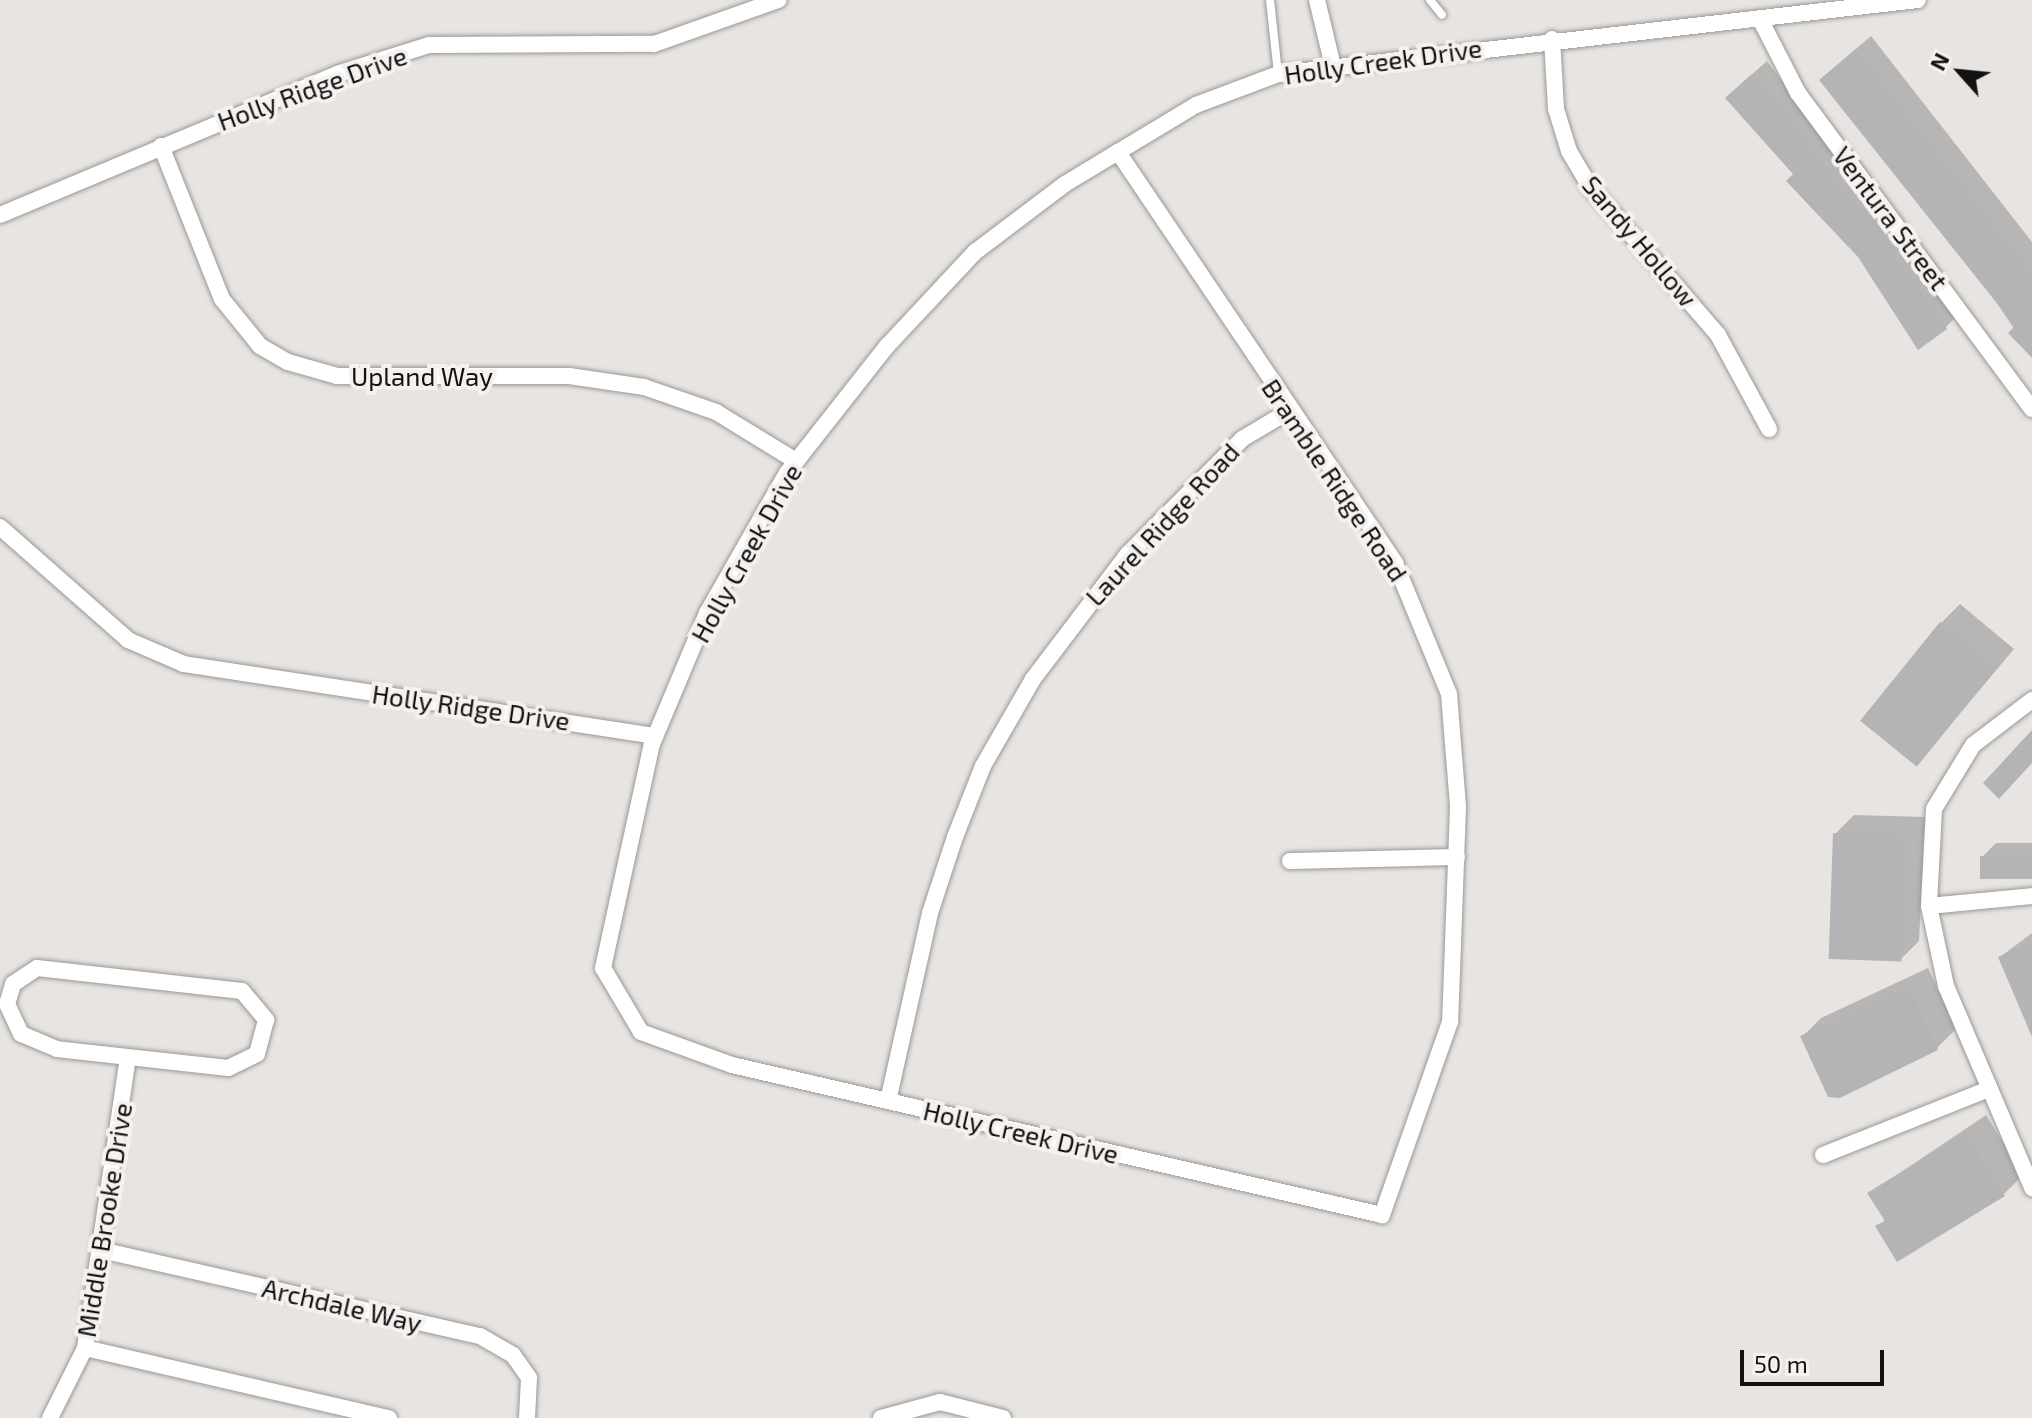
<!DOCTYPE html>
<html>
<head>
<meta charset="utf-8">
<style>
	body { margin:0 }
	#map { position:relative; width:2032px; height:1418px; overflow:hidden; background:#e7e4e1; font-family:"Exo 2",sans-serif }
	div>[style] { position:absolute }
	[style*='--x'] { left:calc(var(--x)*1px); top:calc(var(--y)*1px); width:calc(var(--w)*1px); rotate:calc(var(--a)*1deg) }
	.shadow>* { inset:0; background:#0003 }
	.building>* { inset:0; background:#b4b4b7; transform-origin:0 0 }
	.roads { filter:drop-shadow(0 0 2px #9a9895) drop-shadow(0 0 2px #9a9895) }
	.service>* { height:8px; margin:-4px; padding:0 4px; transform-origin:4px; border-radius:4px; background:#fff }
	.minor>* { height:16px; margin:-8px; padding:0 8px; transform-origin:8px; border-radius:8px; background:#fff }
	span { translate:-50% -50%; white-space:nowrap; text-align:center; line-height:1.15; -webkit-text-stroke:8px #f4f1ef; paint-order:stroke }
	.street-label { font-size:26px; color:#131212 }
	.north { position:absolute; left:1920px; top:32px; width:80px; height:80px; -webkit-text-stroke:6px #f4f1ef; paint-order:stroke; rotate:297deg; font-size:22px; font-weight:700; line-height:32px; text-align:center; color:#131212 }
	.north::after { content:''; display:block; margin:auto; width:28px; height:36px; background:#131212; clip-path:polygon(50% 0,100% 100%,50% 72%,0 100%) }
	.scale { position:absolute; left:1740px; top:1350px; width:144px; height:36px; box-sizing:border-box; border:4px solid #131212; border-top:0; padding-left:10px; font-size:24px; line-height:28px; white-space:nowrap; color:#131212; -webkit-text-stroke:6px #f4f1ef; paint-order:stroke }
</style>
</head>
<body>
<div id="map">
	<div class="shadow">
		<div style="clip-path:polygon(1871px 36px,2032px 242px,2032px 355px,1836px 66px)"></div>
		<div style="clip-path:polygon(1767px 61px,1959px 314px,1945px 328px,1859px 256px,1796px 174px,1741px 84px)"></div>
		<div style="clip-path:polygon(1960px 604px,2014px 649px,1921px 760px,1941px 623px)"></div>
		<div style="clip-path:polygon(1854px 815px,1925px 817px,1919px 941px,1900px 960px,1835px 834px)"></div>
		<div style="clip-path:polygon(1996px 843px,2032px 843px,2032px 876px,1982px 857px)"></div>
		<div style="clip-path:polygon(2032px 933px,2032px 1034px,2000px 957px)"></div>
		<div style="clip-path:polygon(1928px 968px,1956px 1029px,1937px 1048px,1802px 1037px,1821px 1018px)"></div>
		<div style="clip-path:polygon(1986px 1115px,2023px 1175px,2004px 1194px,1878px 1227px,1886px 1219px,1870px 1193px)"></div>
	</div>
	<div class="building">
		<div style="clip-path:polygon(1856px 49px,2032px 273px,2032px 358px,2008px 333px,2015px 326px,1819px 80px)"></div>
		<div style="clip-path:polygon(1752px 74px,1809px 138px,1803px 144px,1873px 219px,1947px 329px,1918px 350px,1858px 257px,1786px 181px,1793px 174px,1725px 98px)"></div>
		<div style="left:1940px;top:622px;width:73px;height:127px;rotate:39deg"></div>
		<div style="clip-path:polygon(2032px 730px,2032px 763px,1999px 799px,1983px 783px)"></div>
		<div style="left:1833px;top:833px;width:73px;height:126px;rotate:2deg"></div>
		<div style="left:1980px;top:856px;width:52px;height:23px"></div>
		<div style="clip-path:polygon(2032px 942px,2032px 1037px,1998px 957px)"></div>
		<div style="clip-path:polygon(1909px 986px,1938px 1050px,1840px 1098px,1828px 1097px,1800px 1036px)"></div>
		<div style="clip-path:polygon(1966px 1132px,2005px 1196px,1897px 1262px,1875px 1226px,1885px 1221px,1867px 1193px)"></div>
	</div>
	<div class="roads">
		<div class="service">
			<div style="--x:1270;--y:0;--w:74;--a:83.8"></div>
			<div style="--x:1430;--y:0;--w:19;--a:51"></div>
		</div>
		<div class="minor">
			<div style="--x:1317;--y:0;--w:68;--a:76.4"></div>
			<div style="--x:1761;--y:21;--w:81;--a:62.8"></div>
			<div style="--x:1798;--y:93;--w:393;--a:53.5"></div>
			<div style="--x:1552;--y:39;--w:70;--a:86.7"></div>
			<div style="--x:1556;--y:109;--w:44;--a:72.8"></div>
			<div style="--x:1569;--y:151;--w:42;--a:59.7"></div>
			<div style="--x:1590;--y:187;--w:196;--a:49.1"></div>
			<div style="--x:1718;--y:335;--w:107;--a:61.5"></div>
			<div style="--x:161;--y:146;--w:165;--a:68.3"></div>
			<div style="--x:222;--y:299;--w:60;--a:51"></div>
			<div style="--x:260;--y:346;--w:32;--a:30"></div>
			<div style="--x:288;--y:362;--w:51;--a:15.9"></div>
			<div style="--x:337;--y:376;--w:232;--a:0"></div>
			<div style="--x:569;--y:376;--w:76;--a:8.3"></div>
			<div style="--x:644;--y:387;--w:76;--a:19.1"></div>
			<div style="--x:716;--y:412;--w:94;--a:31.5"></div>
			<div style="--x:1118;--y:152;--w:496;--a:56"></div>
			<div style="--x:1395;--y:563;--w:142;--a:67.6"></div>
			<div style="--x:1449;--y:694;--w:113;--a:85.4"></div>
			<div style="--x:1458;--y:807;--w:215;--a:92.1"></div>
			<div style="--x:1450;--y:1022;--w:205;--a:109.4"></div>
			<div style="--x:1382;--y:1215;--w:667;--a:-167.01"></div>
			<div style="--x:732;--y:1065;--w:97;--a:-160.1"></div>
			<div style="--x:641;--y:1032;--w:74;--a:-120.7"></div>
			<div style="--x:603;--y:968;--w:229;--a:-77.7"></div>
			<div style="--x:652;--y:744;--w:142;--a:-67.2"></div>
			<div style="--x:707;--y:613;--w:161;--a:-60.3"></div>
			<div style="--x:787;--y:473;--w:162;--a:-51.8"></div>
			<div style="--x:887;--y:346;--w:129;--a:-46.9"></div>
			<div style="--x:975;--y:252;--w:113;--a:-37.1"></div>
			<div style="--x:1065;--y:184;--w:62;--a:-31.1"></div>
			<div style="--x:1118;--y:152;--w:91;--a:-31.1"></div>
			<div style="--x:1196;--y:105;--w:88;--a:-20.7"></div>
			<div style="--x:1278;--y:74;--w:644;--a:-6.6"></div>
			<div style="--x:0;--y:215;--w:365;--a:-22.7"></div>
			<div style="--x:337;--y:74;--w:96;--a:-17.5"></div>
			<div style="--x:429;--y:45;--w:225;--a:-0.3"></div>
			<div style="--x:654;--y:44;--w:132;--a:-19.5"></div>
			<div style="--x:0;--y:527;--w:171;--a:41.4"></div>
			<div style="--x:128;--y:640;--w:61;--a:23.2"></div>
			<div style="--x:184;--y:664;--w:476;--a:8.7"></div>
			<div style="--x:2032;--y:700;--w:74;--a:142.7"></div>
			<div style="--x:1973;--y:745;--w:75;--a:121.4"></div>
			<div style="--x:1934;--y:809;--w:97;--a:93"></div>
			<div style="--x:1929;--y:906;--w:82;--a:78"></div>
			<div style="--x:1946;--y:986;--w:220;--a:66.9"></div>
			<div style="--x:1290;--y:861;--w:167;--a:-1.4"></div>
			<div style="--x:1929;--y:906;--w:103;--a:-5.5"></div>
			<div style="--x:37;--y:968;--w:206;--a:6.4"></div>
			<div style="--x:242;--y:991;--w:38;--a:50"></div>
			<div style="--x:266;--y:1020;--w:35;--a:105"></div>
			<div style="--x:257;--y:1054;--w:32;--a:154"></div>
			<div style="--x:228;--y:1068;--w:172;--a:-173.7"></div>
			<div style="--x:57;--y:1049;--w:39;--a:-157"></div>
			<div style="--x:21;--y:1034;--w:33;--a:-115"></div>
			<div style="--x:7;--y:1004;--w:21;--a:-73"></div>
			<div style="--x:13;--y:984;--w:29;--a:-34"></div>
			<div style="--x:888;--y:1101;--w:193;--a:-77.4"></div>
			<div style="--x:930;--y:913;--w:80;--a:-71.8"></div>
			<div style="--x:955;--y:837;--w:76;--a:-68.5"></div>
			<div style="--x:983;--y:766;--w:100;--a:-60.1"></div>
			<div style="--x:1033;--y:679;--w:156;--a:-52.8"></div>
			<div style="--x:1127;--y:555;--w:163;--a:-45.2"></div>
			<div style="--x:1242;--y:439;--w:55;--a:-30.8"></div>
			<div style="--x:1823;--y:1155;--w:179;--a:-21.7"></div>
			<div style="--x:101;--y:1250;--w:389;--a:12.8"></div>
			<div style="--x:480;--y:1336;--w:38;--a:30"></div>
			<div style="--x:513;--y:1355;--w:28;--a:55"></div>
			<div style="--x:529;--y:1378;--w:40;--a:92.9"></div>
			<div style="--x:85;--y:1348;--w:312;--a:13"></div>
			<div style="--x:50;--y:1418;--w:78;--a:-63.4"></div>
			<div style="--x:85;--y:1348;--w:289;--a:-81.6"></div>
			<div style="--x:881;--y:1418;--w:61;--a:-15.2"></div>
			<div style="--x:940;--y:1402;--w:65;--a:14.3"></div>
		</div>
	</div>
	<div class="street-label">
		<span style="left:1383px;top:61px;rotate:-8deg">Holly Creek Drive</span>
		<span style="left:312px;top:88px;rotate:-20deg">Holly Ridge Drive</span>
		<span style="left:1891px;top:218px;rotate:53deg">Ventura Street</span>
		<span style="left:1640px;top:241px;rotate:50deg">Sandy Hollow</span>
		<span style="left:422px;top:376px">Upland Way</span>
		<span style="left:1335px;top:480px;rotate:56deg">Bramble Ridge Road</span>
		<span style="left:1162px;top:524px;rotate:-47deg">Laurel Ridge Road</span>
		<span style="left:746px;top:553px;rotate:-61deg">Holly Creek Drive</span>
		<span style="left:471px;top:707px;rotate:8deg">Holly Ridge Drive</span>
		<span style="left:1021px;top:1132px;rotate:13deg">Holly Creek Drive</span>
		<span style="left:104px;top:1220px;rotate:-81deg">Middle Brooke Drive</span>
		<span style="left:342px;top:1305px;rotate:13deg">Archdale Way</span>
	</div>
	<div class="north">N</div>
	<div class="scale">50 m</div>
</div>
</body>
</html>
